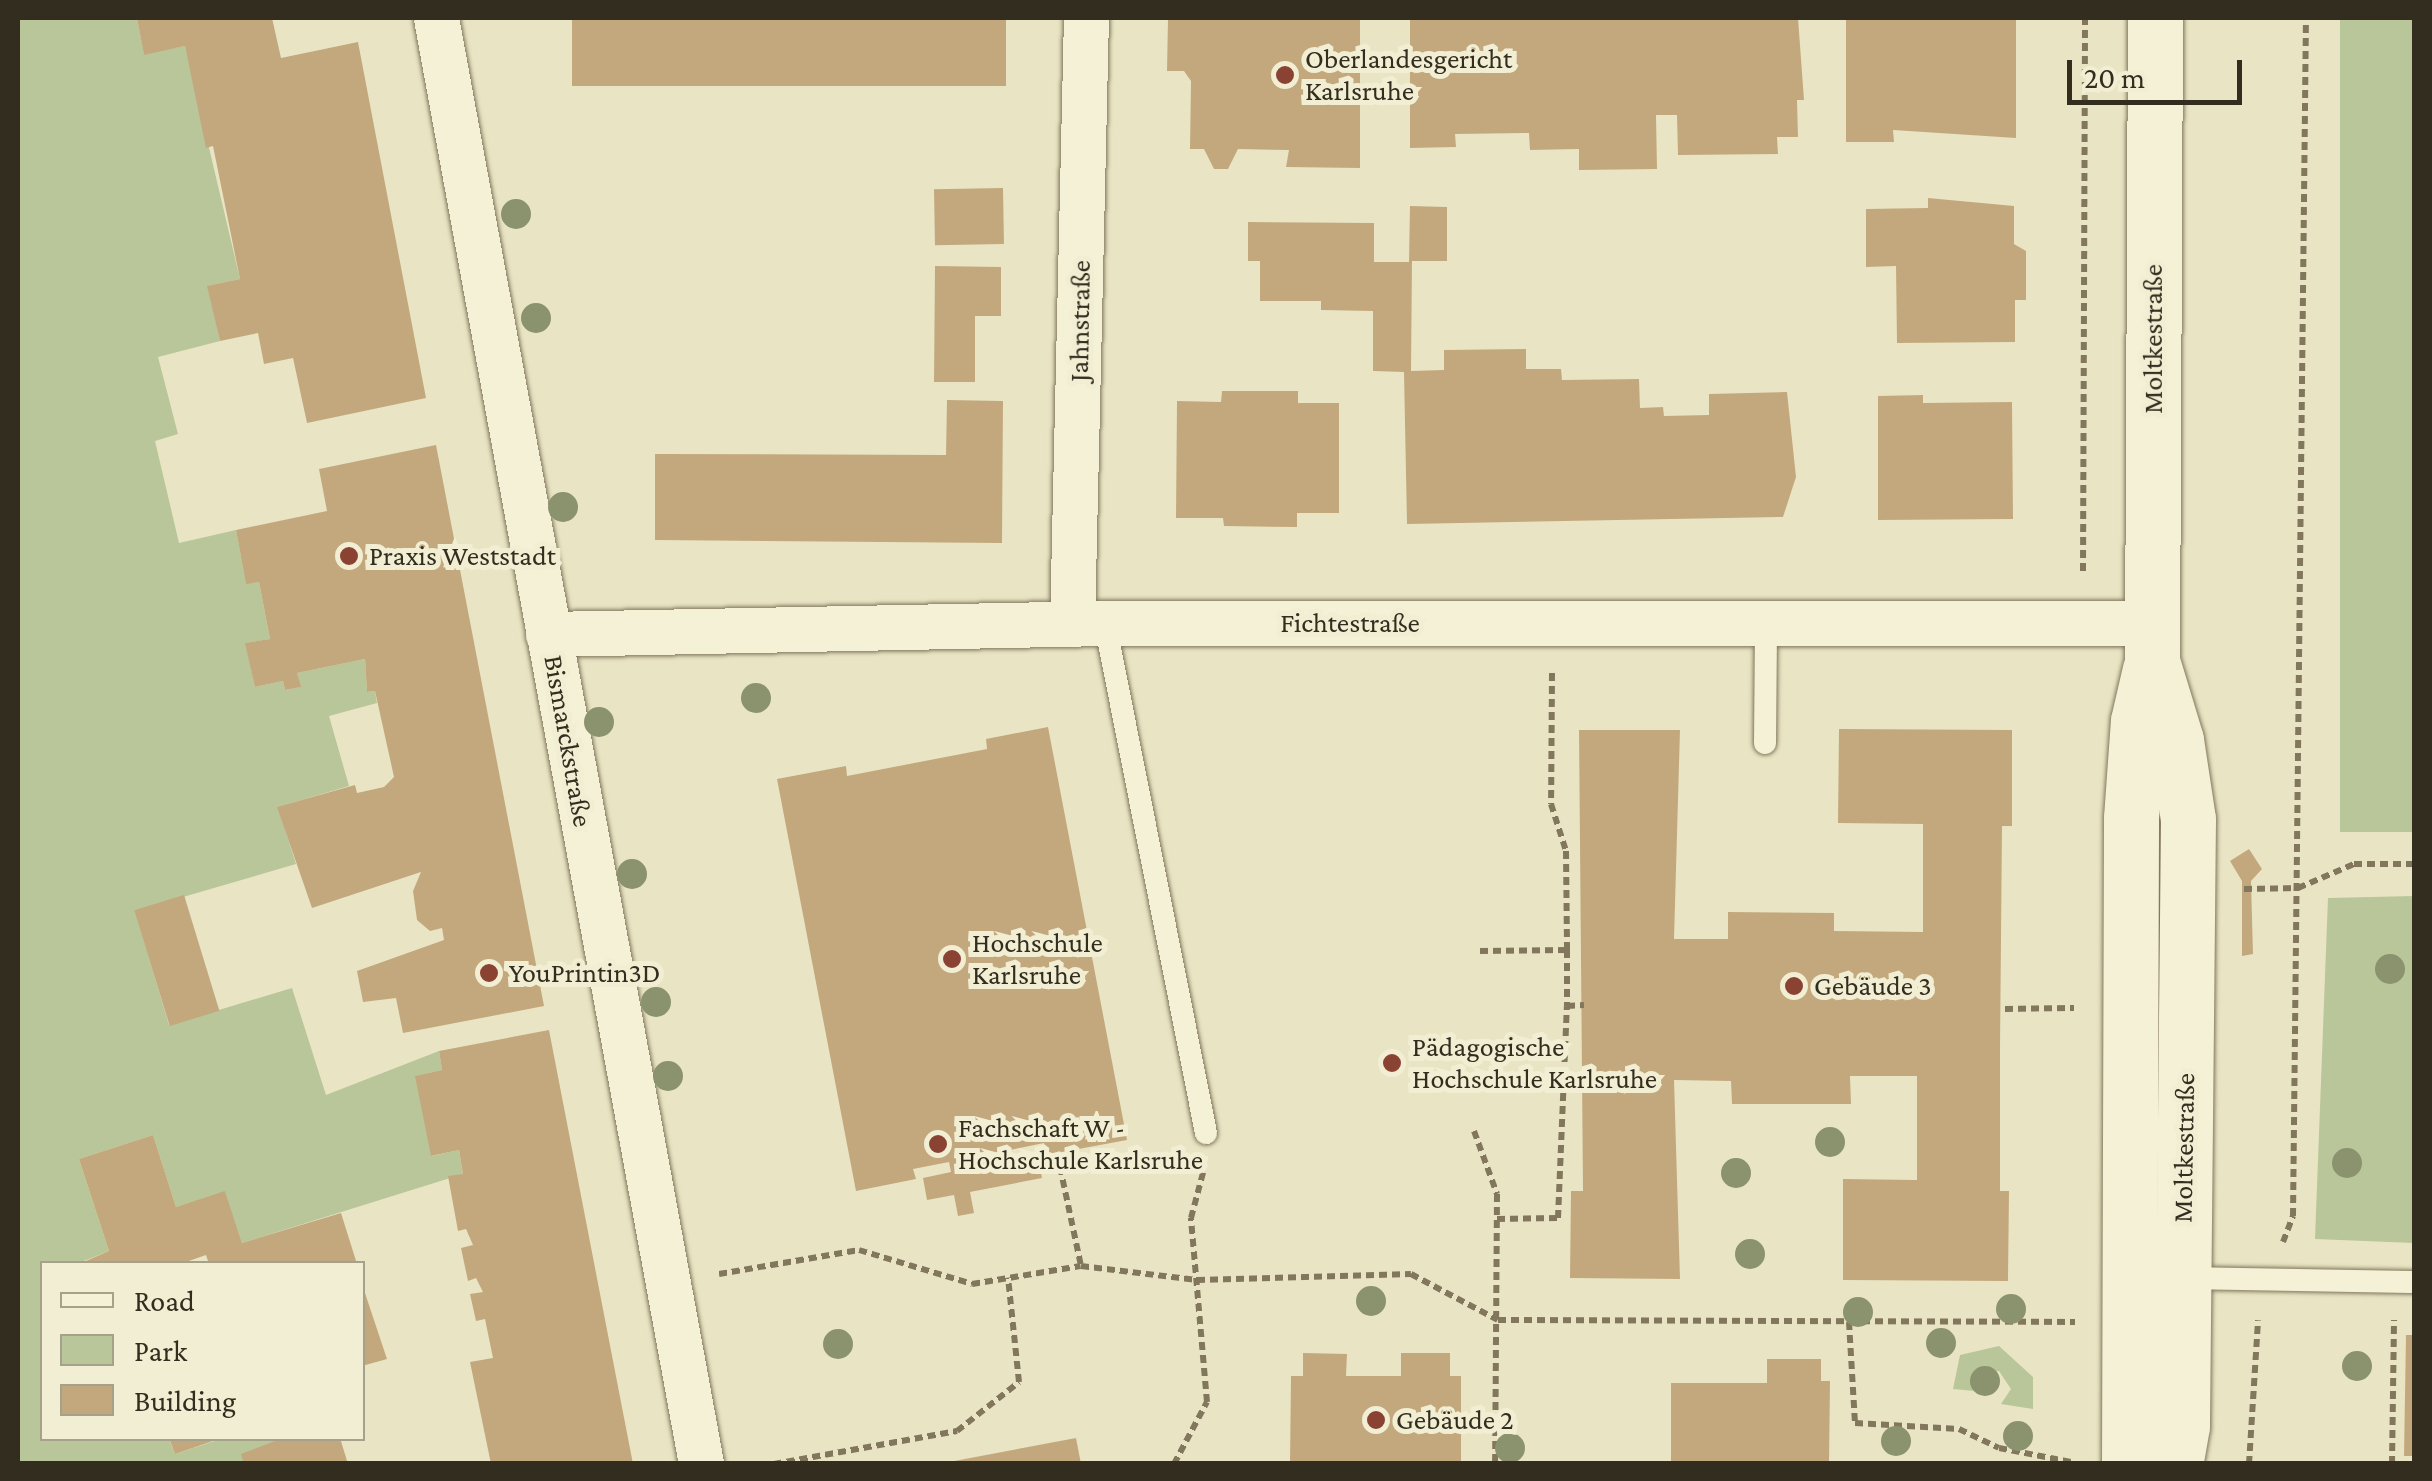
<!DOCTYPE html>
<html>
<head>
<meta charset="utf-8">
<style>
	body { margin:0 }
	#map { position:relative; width:2432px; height:1481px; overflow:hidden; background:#e9e5c4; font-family:"Crimson Pro",serif }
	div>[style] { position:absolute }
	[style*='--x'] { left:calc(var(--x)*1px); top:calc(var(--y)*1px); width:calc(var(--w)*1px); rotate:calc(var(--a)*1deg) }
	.green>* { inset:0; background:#b8c699; transform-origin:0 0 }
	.building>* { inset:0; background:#c3a87e; transform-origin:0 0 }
	.path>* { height:6px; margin-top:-3px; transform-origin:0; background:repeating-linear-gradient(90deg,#82775d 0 8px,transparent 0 13px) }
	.roads { filter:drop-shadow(0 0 2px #82775d) drop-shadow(0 0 2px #82775d) }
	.lane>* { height:22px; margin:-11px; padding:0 11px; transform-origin:11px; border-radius:11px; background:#f5f1d6 }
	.street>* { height:45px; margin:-22.5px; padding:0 22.5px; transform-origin:22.5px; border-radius:22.5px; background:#f5f1d6 }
	.secondary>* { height:55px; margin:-27.5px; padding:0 27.5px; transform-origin:27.5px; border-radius:27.5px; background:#f5f1d6 }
	.trees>* { width:30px; height:30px; margin:-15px; border-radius:50%; background:#8a926e }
	.dots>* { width:28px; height:28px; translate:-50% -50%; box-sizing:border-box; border:5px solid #f1eed3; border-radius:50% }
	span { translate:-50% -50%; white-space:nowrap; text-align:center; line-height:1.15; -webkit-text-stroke:10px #f1eed3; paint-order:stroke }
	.poi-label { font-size:28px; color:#332d1f }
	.left { translate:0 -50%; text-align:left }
	.street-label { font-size:28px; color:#332d1f }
	.frame { position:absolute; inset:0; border:20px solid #332d1f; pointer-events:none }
	.legend { position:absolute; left:40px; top:1261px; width:325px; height:180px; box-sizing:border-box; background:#f1eed3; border:2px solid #a5a18b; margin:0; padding:12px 18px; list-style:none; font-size:30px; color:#332d1f }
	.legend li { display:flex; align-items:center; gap:20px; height:50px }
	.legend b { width:50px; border:2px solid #a5a18b }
	.scale { position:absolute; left:2067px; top:60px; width:175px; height:45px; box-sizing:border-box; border:5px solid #332d1f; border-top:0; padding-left:12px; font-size:30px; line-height:35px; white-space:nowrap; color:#332d1f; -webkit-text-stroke:8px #f1eed3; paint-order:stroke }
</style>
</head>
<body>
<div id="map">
	<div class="green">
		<div style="clip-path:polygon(18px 18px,137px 18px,144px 54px,185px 46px,240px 279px,208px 286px,220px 341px,158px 357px,178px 434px,155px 441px,179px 543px,236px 530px,246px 583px,259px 582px,270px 639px,246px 643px,255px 687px,283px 681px,285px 690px,300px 687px,297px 673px,365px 659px,367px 692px,375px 691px,377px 703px,329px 716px,349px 786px,278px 807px,296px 864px,135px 911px,169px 1025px,292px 988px,326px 1095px,439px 1051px,442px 1070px,416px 1076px,432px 1156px,459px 1150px,463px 1174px,242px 1243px,225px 1192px,176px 1207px,153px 1135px,79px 1159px,109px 1251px,79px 1263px,42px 1264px,42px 1438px,169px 1439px,175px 1454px,221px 1439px,283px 1439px,244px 1463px,18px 1463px)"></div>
		<div style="left:2340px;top:18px;width:74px;height:814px"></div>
		<div style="clip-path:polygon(2414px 896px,2414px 1243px,2315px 1239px,2328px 898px)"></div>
		<div style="clip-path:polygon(1999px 1346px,2033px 1377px,2033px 1409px,2001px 1404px,2011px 1389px,1999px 1371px,1981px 1375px,1975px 1391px,1953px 1389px,1960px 1355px)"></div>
	</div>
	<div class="building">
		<div style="clip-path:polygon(137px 18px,272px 18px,281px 58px,358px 42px,426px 398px,307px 423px,293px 358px,264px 364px,258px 333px,220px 341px,207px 286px,240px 279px,213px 146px,206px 148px,185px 46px,144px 55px)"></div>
		<div style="left:572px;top:18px;width:434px;height:68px"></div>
		<div style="clip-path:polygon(1168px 18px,1360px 18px,1360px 168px,1286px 167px,1289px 150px,1238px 149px,1228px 169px,1214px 169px,1204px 149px,1190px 149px,1191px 81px,1184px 71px,1167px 71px)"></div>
		<div style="clip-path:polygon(1410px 18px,1798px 18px,1804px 100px,1797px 100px,1798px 137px,1777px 137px,1778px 154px,1678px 155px,1677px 115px,1656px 115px,1657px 169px,1579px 170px,1579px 149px,1530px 150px,1529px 133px,1455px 134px,1456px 147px,1410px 148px)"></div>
		<div style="clip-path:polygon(1846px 18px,2016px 18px,2016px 138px,1893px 130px,1894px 142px,1846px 142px)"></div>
		<div style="left:1003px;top:188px;width:56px;height:69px;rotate:89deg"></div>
		<div style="clip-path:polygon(1928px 198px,2014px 206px,2014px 244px,2026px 251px,2026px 300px,2015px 300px,2015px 342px,1897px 343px,1896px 266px,1866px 267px,1866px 209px,1928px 208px)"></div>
		<div style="clip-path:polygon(1410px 206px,1447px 207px,1447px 261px,1412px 261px,1411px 371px,1444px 370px,1444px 350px,1526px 349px,1526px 369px,1561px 369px,1562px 380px,1639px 379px,1640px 408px,1663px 407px,1664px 416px,1709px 415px,1709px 394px,1787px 392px,1796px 477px,1783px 517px,1407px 524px,1404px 372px,1373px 371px,1373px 311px,1321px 310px,1321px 301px,1260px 301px,1260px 261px,1248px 261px,1248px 222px,1374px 223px,1374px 262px,1409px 262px)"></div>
		<div style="clip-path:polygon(935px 266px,1001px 267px,1001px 316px,975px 316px,975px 382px,934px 382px)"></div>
		<div style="clip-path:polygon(1222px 391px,1298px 391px,1298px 403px,1339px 403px,1339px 513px,1297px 513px,1297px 527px,1224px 526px,1223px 518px,1176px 518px,1177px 401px,1221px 402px)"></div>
		<div style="clip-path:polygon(1923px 395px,1923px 403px,2012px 402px,2013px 519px,1878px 520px,1878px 396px)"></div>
		<div style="clip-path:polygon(947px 400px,1003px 401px,1002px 543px,655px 540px,655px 454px,946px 455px)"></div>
		<div style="clip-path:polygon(436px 445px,544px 1006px,403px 1033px,396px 998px,363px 1002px,357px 971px,444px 940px,442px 928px,430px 931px,417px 920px,413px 891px,421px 872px,312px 908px,277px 807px,355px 785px,357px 793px,384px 787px,394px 777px,375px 691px,367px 692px,365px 659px,297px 673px,301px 687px,285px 690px,283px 681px,255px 687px,245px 643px,270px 639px,259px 582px,246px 584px,236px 530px,327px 511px,319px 469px)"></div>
		<div style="clip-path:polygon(1048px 727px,1127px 1140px,1046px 1155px,1044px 1143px,1010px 1150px,1013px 1162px,1038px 1157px,1042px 1178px,970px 1192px,974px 1213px,958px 1216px,954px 1195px,927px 1200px,923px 1178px,951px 1172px,949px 1162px,913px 1169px,916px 1179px,856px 1191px,777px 779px,846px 766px,847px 776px,987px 749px,986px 739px)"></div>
		<div style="clip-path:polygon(1839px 729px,2012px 730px,2012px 826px,2002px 826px,2000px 1050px,2000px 1191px,2009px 1191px,2008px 1281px,1843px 1280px,1843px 1179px,1917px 1180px,1917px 1076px,1850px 1076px,1851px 1104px,1732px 1104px,1731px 1081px,1674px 1080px,1680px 1279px,1570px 1278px,1571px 1191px,1583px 1191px,1579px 730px,1680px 730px,1674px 939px,1728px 939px,1728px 912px,1834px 913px,1834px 931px,1923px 932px,1923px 824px,1838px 823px)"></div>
		<div style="clip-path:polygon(2249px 849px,2262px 869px,2251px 881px,2253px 954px,2242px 956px,2242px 881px,2230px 861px)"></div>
		<div style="left:184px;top:895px;width:121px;height:52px;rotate:73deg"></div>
		<div style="clip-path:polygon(549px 1030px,608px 1335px,633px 1464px,491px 1464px,470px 1362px,493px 1358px,485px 1319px,476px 1321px,470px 1294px,483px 1292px,476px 1278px,468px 1281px,461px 1248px,473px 1245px,466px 1229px,458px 1231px,448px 1176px,463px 1174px,459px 1150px,431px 1156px,415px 1076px,442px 1070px,439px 1051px)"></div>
		<div style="clip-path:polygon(153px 1135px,176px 1207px,225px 1191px,242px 1243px,341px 1213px,357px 1264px,209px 1264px,206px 1255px,180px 1264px,79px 1264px,109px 1251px,79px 1159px)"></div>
		<div style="clip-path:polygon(362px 1284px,387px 1359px,362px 1366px)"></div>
		<div style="clip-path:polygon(2406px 1335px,2414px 1335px,2414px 1456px,2404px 1456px)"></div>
		<div style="clip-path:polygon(1303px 1353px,1347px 1354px,1346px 1376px,1401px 1376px,1401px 1353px,1450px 1353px,1450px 1376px,1461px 1376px,1461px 1464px,1290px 1464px,1291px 1376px,1303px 1376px)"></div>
		<div style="clip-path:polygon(1767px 1359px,1821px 1359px,1821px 1381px,1830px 1381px,1829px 1464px,1671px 1464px,1671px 1383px,1767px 1383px)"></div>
		<div style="clip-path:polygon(169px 1438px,219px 1438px,219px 1439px,175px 1454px)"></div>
		<div style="clip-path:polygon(283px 1438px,340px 1438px,348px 1464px,244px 1464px,241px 1454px)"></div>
		<div style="clip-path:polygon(1076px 1438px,1081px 1464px,949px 1464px,949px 1462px)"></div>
	</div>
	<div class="path">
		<div style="--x:2083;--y:571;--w:553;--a:-89.79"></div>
		<div style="--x:1552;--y:673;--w:131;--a:90.4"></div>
		<div style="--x:1551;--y:804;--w:49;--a:72.3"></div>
		<div style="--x:1566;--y:851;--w:99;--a:89.4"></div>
		<div style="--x:2244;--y:889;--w:54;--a:-1.1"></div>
		<div style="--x:2298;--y:888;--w:61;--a:-23.2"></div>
		<div style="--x:2354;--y:864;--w:60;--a:0"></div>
		<div style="--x:1480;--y:951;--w:87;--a:-0.7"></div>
		<div style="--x:1567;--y:950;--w:56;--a:90"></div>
		<div style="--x:2005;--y:1009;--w:69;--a:-0.8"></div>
		<div style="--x:1474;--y:1131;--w:67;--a:69.9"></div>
		<div style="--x:1497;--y:1194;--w:270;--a:90.4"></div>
		<div style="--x:1040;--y:1170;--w:20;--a:-9"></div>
		<div style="--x:1060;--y:1167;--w:101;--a:78"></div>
		<div style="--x:1497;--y:1219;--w:61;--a:-0.9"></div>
		<div style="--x:1558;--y:1218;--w:212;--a:-87.6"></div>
		<div style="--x:1567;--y:1006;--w:17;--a:-3"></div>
		<div style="--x:2283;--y:1242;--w:28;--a:-69"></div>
		<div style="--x:2293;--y:1216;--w:1198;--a:-89.38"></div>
		<div style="--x:719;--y:1274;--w:142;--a:-9.7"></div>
		<div style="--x:859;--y:1250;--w:118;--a:16.7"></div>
		<div style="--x:972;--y:1284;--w:110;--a:-9.4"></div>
		<div style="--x:1081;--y:1266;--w:117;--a:6.9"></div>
		<div style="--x:1197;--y:1280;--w:214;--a:-1.6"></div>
		<div style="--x:1411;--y:1274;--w:98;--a:27.9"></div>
		<div style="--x:1498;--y:1320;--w:577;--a:0.2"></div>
		<div style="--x:1849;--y:1322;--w:101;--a:86.6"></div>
		<div style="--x:1855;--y:1423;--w:104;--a:3.3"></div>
		<div style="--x:1959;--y:1429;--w:44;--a:25.4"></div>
		<div style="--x:1999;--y:1448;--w:73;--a:11"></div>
		<div style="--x:774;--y:1464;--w:186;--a:-10.2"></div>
		<div style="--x:957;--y:1431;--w:79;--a:-38.3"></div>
		<div style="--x:1019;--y:1382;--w:105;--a:-96"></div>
		<div style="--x:1174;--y:1464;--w:70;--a:-62"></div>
		<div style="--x:1207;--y:1402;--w:185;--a:-95"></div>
		<div style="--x:1191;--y:1218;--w:47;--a:-75.1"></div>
		<div style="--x:2249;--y:1464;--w:144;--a:-86.4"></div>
		<div style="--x:2392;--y:1464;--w:144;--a:-89.2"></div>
	</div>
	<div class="roads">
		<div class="lane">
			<div style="--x:1105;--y:623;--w:520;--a:78.8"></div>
			<div style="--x:1765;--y:743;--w:121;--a:-89.5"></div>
			<div style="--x:2181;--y:1278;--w:233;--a:1"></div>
		</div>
		<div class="street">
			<div style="--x:436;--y:18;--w:1470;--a:79.61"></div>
			<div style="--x:1072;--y:624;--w:606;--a:-88.68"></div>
			<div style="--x:548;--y:634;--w:557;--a:-1.13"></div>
			<div style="--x:1105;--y:623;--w:1046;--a:0"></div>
		</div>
		<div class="secondary">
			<div style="--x:2155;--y:18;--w:643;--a:90.27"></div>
			<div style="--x:2152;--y:661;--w:83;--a:73.1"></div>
			<div style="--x:2176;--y:740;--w:80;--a:81.4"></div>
			<div style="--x:2188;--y:819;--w:607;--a:90.57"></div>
			<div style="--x:2182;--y:1426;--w:39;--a:100"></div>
			<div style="--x:2129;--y:1464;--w:646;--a:-89.82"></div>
			<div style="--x:2131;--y:818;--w:97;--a:-85.9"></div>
			<div style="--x:2138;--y:721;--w:53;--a:-77"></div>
		</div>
	</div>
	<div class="trees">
		<div style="left:516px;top:214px"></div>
		<div style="left:536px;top:318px"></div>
		<div style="left:563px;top:507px"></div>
		<div style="left:756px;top:698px"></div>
		<div style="left:599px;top:722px"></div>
		<div style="left:632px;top:874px"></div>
		<div style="left:2390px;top:969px"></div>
		<div style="left:656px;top:1002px"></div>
		<div style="left:668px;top:1076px"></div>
		<div style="left:1830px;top:1142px"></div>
		<div style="left:2347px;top:1163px"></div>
		<div style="left:1736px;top:1173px"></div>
		<div style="left:1750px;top:1254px"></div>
		<div style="left:1371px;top:1301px"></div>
		<div style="left:2011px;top:1309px"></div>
		<div style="left:1858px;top:1312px"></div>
		<div style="left:1941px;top:1343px"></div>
		<div style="left:838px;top:1344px"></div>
		<div style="left:2357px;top:1366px"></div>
		<div style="left:1985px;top:1381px"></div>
		<div style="left:2018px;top:1436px"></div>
		<div style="left:1896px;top:1441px"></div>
		<div style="left:1510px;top:1448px"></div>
	</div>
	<div class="dots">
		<div style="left:1285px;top:75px;background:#8a4333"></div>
		<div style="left:349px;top:556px;background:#8a4333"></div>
		<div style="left:952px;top:959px;background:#8a4333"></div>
		<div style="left:489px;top:973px;background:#8a4333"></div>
		<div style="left:1794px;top:986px;background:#8a4333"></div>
		<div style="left:1392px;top:1063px;background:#8a4333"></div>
		<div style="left:938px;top:1144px;background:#8a4333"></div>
		<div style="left:1376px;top:1420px;background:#8a4333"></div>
	</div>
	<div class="poi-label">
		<span class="left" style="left:1305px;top:75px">Oberlandesgericht<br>Karlsruhe</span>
		<span class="left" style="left:369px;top:556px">Praxis Weststadt</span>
		<span class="left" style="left:972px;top:959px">Hochschule<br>Karlsruhe</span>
		<span class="left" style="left:509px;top:973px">YouPrintin3D</span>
		<span class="left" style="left:1814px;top:986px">Gebäude 3</span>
		<span class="left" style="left:1412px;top:1063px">Pädagogische<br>Hochschule Karlsruhe</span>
		<span class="left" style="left:958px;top:1144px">Fachschaft W -<br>Hochschule Karlsruhe</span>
		<span class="left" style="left:1396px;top:1420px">Gebäude 2</span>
	</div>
	<div class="street-label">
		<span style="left:1080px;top:321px;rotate:-89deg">Jahnstraße</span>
		<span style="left:2153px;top:339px;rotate:-90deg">Moltkestraße</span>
		<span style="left:1350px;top:623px">Fichtestraße</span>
		<span style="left:568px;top:741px;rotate:80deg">Bismarckstraße</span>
		<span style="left:2184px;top:1148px;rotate:-89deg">Moltkestraße</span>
	</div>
	<div class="frame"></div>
	<ul class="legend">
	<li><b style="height:12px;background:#f5f1d6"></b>Road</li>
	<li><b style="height:28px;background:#b8c699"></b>Park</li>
	<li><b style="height:28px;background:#c3a87e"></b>Building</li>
	</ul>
	<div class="scale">20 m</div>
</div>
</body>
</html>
